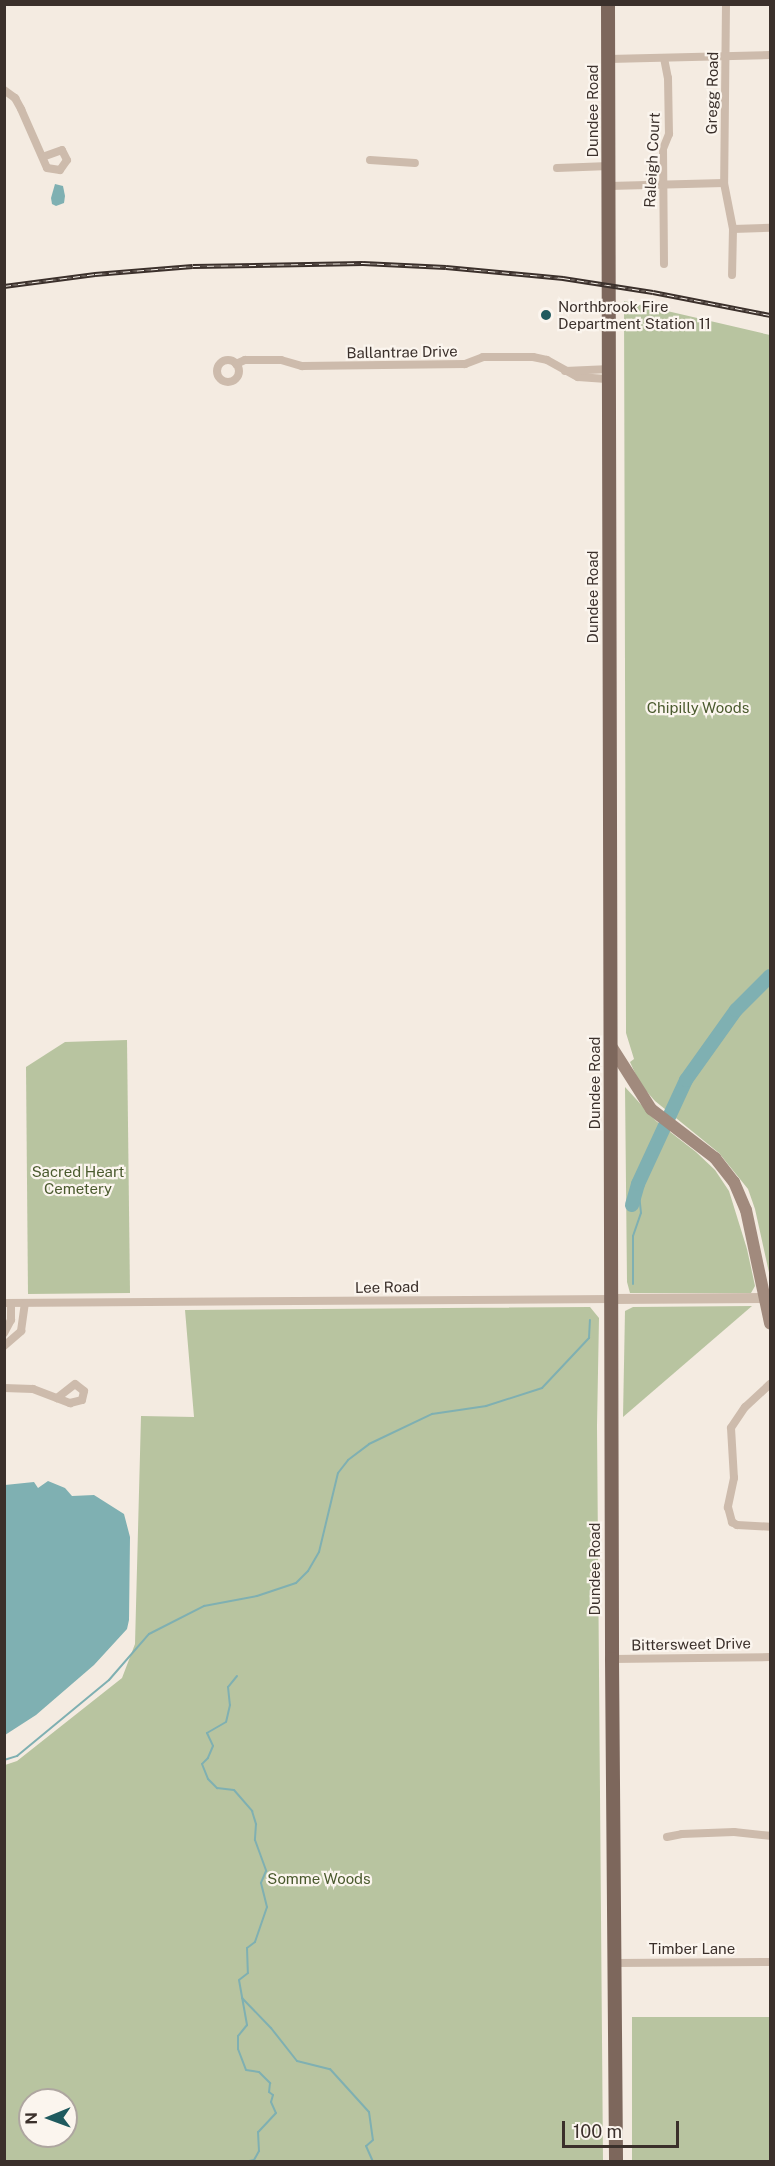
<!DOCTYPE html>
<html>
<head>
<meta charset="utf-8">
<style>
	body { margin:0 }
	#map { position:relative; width:775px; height:2166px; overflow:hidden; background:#f4ebe1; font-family:"Public Sans",sans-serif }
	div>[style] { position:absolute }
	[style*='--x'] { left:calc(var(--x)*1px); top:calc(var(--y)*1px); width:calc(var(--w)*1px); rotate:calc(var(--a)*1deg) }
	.green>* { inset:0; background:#b8c4a0; transform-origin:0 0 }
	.water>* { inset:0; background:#7fb0b2 }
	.stream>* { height:2px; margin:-1px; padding:0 1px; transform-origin:1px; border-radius:1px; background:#7fb0b2 }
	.river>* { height:14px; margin:-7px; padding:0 7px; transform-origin:7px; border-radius:7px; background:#7fb0b2 }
	.minor>* { height:8px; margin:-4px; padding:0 4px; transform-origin:4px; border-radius:4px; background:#cdbbac }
	.minor>.ring { margin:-4px; padding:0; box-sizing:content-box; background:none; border:8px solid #cdbbac; border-radius:50% }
	.tertiary>* { height:10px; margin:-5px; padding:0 5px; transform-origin:5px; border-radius:5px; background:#cdbbac }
	.secondary>* { height:12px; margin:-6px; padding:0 6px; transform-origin:6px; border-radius:6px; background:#a18a7d }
	.primary>* { height:14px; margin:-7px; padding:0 7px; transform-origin:7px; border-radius:7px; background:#7d675c }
	.rail>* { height:4.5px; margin-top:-2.25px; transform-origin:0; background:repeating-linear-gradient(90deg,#fbf5ee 0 7px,#3b302b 0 14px); box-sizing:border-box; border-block:2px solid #3b302b }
	.dots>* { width:16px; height:16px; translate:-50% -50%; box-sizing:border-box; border:3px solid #fbf5ee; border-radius:50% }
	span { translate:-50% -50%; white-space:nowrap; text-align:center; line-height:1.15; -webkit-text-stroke:4.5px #fbf5ee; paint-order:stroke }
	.street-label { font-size:15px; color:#3b302b }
	.poi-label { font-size:15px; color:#3b302b }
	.left { translate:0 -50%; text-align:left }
	.park-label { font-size:15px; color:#4a5a2e }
	.frame { position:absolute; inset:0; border:6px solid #3b302b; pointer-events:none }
	.north { position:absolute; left:18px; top:2088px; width:60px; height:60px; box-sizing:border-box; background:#fbf5ee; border:2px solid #aea6a0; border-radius:50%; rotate:269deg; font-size:16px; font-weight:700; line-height:24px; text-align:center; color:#3b302b }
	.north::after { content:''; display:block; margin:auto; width:21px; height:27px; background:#1f5a5e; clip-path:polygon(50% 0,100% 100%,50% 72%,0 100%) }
	.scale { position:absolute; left:562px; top:2121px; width:117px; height:27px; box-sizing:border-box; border:3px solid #3b302b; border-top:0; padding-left:8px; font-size:18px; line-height:21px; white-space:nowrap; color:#3b302b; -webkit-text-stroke:4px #fbf5ee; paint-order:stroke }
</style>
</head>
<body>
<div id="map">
	<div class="green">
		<div style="clip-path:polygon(624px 301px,770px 335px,770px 1277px,755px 1209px,748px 1189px,719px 1153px,655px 1101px,640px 1084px,630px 1062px,634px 1059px,626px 1033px)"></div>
		<div style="clip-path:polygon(127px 1040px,130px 1293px,28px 1294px,26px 1067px,65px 1042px)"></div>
		<div style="clip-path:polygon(625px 1087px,656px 1121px,696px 1152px,715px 1170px,729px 1191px,747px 1249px,755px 1286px,751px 1293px,630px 1293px,627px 1282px)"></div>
		<div style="clip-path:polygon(752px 1306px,623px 1417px,625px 1311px,633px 1307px)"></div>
		<div style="clip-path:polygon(evenodd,590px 1307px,599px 1318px,597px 1426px,603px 2161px,5px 2161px,5px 1765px,17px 1761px,122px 1678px,135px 1644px,141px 1416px,194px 1417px,185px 1310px,590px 1307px,30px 2100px,66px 2100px,66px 2136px,30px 2136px,30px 2100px)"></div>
		<div style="left:632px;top:2017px;width:138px;height:144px"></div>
	</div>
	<div class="water">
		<div style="clip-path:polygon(55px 184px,63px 186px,65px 196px,64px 203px,56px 206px,52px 204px,51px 198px)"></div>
		<div style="clip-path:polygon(48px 1481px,65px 1488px,72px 1496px,94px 1495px,124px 1514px,130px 1537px,129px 1620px,127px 1629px,94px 1665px,36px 1715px,5px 1735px,5px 1485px,34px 1482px,38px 1488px)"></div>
	</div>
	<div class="stream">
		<div style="--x:633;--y:1284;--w:48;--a:-90"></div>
		<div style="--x:633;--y:1236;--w:24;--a:-71"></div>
		<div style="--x:641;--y:1213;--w:29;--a:-96"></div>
		<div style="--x:237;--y:1676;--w:14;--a:129"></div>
		<div style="--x:228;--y:1687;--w:18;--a:84"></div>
		<div style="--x:230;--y:1705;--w:17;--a:103"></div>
		<div style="--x:226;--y:1722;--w:22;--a:150"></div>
		<div style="--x:207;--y:1733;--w:14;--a:65"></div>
		<div style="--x:213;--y:1746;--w:13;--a:113"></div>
		<div style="--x:208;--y:1758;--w:8;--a:135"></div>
		<div style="--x:202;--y:1764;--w:16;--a:68"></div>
		<div style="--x:208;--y:1779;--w:13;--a:45"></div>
		<div style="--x:217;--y:1788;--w:17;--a:7"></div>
		<div style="--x:234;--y:1790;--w:28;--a:49"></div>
		<div style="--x:252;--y:1811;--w:14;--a:73"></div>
		<div style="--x:256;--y:1824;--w:16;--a:94"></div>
		<div style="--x:255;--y:1840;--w:33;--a:70"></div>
		<div style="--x:266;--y:1871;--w:13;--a:113"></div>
		<div style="--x:261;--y:1883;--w:25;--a:76"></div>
		<div style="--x:267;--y:1907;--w:37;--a:109"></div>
		<div style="--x:255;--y:1942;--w:10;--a:143"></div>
		<div style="--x:247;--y:1948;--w:25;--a:88"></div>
		<div style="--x:248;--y:1973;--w:11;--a:142"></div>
		<div style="--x:239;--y:1980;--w:46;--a:79.9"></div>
		<div style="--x:247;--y:2025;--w:14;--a:129"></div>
		<div style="--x:238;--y:2036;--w:13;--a:90"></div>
		<div style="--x:238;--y:2049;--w:22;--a:69"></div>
		<div style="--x:246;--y:2070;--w:13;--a:9"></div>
		<div style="--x:259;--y:2072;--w:16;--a:45"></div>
		<div style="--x:270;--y:2083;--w:9;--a:96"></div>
		<div style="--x:269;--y:2092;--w:5;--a:37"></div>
		<div style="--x:273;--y:2095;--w:7;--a:106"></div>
		<div style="--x:271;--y:2102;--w:12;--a:66"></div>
		<div style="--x:276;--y:2113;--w:26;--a:133"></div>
		<div style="--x:258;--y:2132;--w:19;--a:87"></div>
		<div style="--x:259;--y:2151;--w:10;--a:119"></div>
		<div style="--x:254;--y:2160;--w:10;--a:169"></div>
		<div style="--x:4;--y:1760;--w:14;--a:-17"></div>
		<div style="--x:17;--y:1756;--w:119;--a:-39.6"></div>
		<div style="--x:109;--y:1680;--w:61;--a:-49"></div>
		<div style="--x:149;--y:1634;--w:62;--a:-27"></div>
		<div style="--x:204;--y:1606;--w:54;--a:-10.7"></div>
		<div style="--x:257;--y:1596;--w:41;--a:-18.4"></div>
		<div style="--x:296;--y:1583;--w:17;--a:-45"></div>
		<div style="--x:308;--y:1571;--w:22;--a:-60"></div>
		<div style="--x:319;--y:1552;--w:81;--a:-76.5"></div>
		<div style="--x:338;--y:1473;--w:16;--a:-52"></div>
		<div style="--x:348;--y:1460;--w:26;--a:-37"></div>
		<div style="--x:369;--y:1444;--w:70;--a:-25.5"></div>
		<div style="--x:432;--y:1414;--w:55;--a:-8.4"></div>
		<div style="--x:486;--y:1406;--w:59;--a:-17.8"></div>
		<div style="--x:542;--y:1388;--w:69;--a:-46.8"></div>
		<div style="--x:589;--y:1338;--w:18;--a:-87"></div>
		<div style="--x:242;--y:1998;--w:42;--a:46"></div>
		<div style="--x:271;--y:2028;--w:42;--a:51.8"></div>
		<div style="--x:297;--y:2061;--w:34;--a:14"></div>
		<div style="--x:330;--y:2069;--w:58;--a:47.8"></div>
		<div style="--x:369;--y:2112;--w:28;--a:82"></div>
		<div style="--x:373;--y:2140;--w:9;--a:139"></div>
		<div style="--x:366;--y:2146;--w:17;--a:66"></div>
	</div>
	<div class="river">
		<div style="--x:632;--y:1205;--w:22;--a:-74"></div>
		<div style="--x:638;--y:1184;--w:115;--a:-65.2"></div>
		<div style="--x:686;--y:1080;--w:86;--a:-54.5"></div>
		<div style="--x:736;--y:1010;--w:48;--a:-45"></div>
	</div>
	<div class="minor">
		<div style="--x:726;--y:4;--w:179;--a:90.6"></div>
		<div style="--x:724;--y:183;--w:47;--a:78.9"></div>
		<div style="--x:733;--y:229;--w:46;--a:91.2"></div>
		<div style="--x:664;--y:58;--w:20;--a:79"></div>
		<div style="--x:668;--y:78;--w:56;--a:89"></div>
		<div style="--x:669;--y:134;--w:16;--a:112"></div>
		<div style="--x:663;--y:149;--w:115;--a:89.5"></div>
		<div style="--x:609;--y:59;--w:161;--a:-1.4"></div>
		<div style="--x:4;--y:90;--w:14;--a:36"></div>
		<div style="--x:15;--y:98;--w:13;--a:61"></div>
		<div style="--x:21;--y:109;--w:64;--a:66.2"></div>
		<div style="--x:47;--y:168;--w:13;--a:9"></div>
		<div style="--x:60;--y:170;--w:12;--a:-55"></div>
		<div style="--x:67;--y:160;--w:11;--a:-117"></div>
		<div style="--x:62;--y:150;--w:20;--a:160"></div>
		<div style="--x:370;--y:160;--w:45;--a:3.8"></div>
		<div style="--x:557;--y:168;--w:52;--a:-2.2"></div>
		<div style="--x:609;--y:186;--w:115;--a:-1.5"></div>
		<div style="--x:733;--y:229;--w:37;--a:-2"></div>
		<div class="ring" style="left:217px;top:360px;width:14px;height:14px"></div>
		<div style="--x:236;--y:364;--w:10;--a:-24"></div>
		<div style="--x:245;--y:360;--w:36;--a:0"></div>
		<div style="--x:281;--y:360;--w:22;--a:16"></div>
		<div style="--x:302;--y:366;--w:163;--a:-0.7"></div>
		<div style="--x:465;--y:364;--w:19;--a:-21"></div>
		<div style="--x:483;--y:357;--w:50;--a:0"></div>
		<div style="--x:533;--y:357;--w:14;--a:12"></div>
		<div style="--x:547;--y:360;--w:35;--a:29"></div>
		<div style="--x:578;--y:377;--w:32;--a:4"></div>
		<div style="--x:565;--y:371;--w:45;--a:-2.5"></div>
		<div style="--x:4;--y:1303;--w:608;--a:-0.38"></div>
		<div style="--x:4;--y:1333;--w:15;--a:-62"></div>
		<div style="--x:11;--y:1320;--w:17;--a:-90"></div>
		<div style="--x:4;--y:1346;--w:23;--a:-41"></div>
		<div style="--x:21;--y:1331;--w:27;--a:-82"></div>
		<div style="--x:770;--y:1384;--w:34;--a:137"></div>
		<div style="--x:745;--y:1407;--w:25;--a:124"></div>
		<div style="--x:731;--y:1428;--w:50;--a:86.6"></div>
		<div style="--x:734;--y:1478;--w:30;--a:102"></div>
		<div style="--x:728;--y:1507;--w:16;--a:75"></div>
		<div style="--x:732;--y:1522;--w:6;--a:31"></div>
		<div style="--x:737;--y:1525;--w:33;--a:3"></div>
		<div style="--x:4;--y:1388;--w:29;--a:2"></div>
		<div style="--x:33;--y:1389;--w:40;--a:21"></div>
		<div style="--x:70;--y:1403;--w:12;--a:-14"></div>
		<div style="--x:82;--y:1400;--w:9;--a:-77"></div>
		<div style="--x:84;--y:1391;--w:11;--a:-142"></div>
		<div style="--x:75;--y:1384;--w:23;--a:142"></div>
		<div style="--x:612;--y:1659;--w:158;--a:-0.7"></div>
		<div style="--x:667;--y:1837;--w:15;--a:-11"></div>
		<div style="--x:682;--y:1834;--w:52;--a:-2.2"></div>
		<div style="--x:734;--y:1832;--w:36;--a:6"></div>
		<div style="--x:614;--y:1963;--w:156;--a:-0.4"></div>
	</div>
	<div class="tertiary">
		<div style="--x:612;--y:1299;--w:158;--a:-0.4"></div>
	</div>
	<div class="secondary">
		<div style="--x:611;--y:1046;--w:75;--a:57.6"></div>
		<div style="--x:651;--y:1109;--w:81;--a:37.4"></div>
		<div style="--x:715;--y:1158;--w:31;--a:52"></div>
		<div style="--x:734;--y:1182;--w:30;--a:67"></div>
		<div style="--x:746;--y:1210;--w:116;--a:78"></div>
	</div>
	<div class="primary">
		<div style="--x:608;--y:4;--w:1655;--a:89.86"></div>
		<div style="--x:612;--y:1659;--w:503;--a:89.54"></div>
	</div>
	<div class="rail">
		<div style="--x:4;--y:286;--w:92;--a:-7.5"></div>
		<div style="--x:95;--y:274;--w:98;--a:-4.7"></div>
		<div style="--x:193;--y:266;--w:170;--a:-1"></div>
		<div style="--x:363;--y:263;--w:83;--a:2.8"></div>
		<div style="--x:446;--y:267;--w:118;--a:5.4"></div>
		<div style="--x:563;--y:278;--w:91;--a:8.8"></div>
		<div style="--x:653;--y:292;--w:119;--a:11.1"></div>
	</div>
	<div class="dots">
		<div style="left:546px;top:315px;background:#1f5a5e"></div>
	</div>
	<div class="street-label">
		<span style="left:712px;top:93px;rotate:-89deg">Gregg Road</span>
		<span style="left:593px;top:111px;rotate:-90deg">Dundee Road</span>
		<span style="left:652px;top:160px;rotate:-87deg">Raleigh Court</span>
		<span style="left:402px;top:352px;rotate:-1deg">Ballantrae Drive</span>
		<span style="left:593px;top:597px;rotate:-90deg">Dundee Road</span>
		<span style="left:595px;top:1083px;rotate:-90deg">Dundee Road</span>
		<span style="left:387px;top:1287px;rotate:-1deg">Lee Road</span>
		<span style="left:595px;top:1569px;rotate:-90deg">Dundee Road</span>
		<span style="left:691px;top:1644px;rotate:-1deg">Bittersweet Drive</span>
		<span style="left:692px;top:1949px">Timber Lane</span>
	</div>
	<div class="poi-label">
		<span class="left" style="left:558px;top:315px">Northbrook Fire<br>Department Station 11</span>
	</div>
	<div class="park-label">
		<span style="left:698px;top:708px">Chipilly Woods</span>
		<span style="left:78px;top:1180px">Sacred Heart<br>Cemetery</span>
		<span style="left:319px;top:1879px">Somme Woods</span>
	</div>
	<div class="frame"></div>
	<div class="north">N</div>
	<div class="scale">100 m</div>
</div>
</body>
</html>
